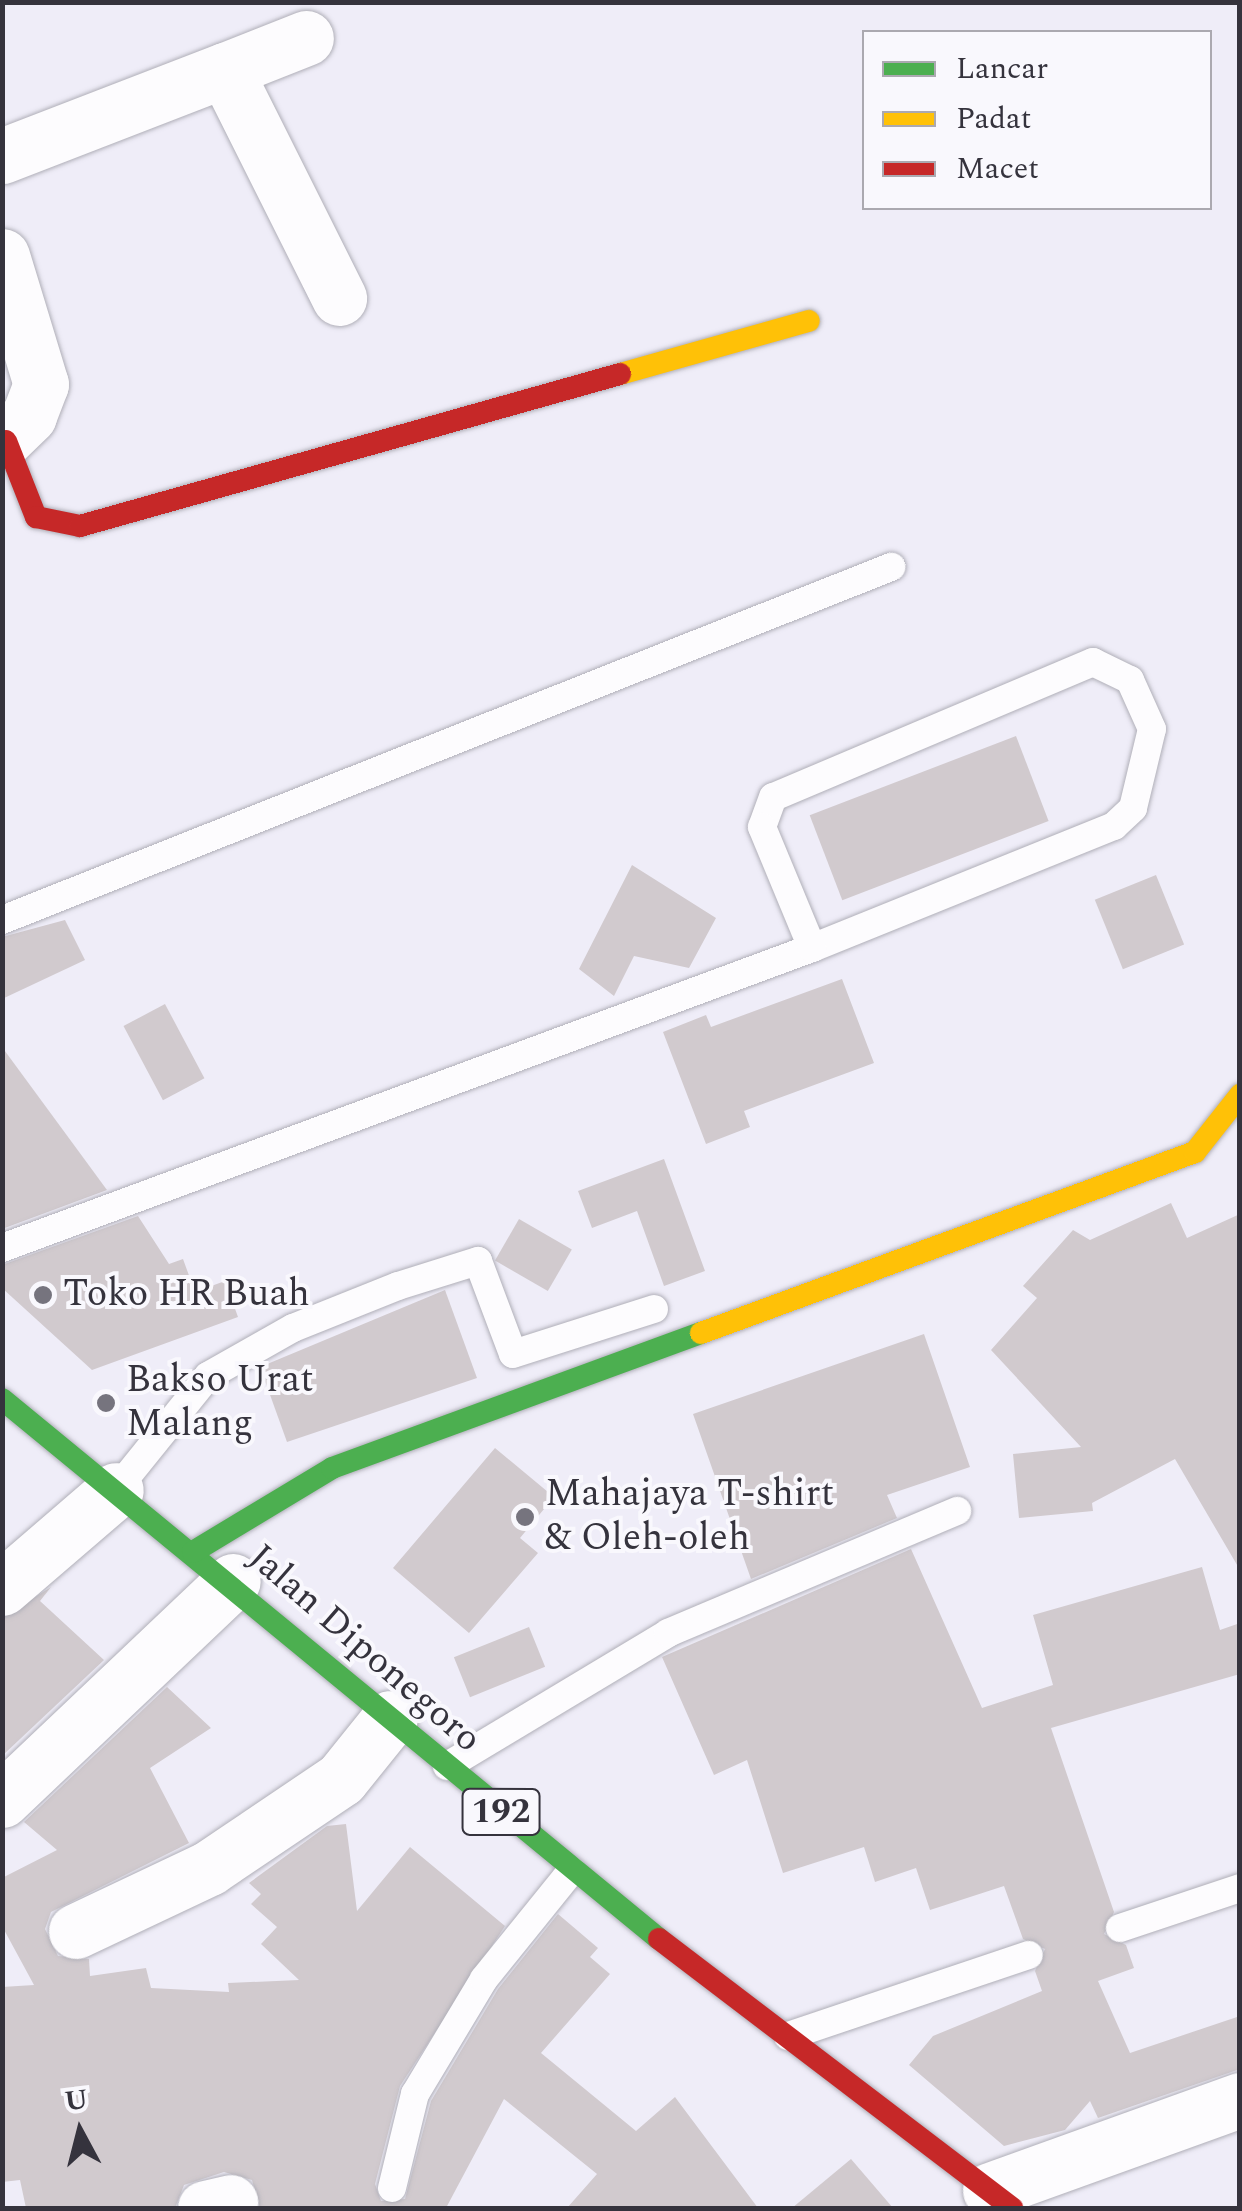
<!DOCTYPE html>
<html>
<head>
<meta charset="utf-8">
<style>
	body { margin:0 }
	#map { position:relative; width:1242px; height:2211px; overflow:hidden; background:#efedf8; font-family:Spectral,serif }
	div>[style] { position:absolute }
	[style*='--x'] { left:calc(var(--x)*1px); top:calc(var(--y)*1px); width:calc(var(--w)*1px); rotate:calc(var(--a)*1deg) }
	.building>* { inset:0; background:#d1cace; transform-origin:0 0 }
	.roads { filter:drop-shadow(0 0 2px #b0afb8) drop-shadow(0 0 2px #b0afb8) }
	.lane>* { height:28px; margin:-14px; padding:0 14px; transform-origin:14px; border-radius:14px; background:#fdfcfe }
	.street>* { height:55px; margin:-27.5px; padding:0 27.5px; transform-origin:27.5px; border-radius:27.5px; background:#fdfcfe }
	.fast>* { height:22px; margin:-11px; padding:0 11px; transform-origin:11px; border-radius:11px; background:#4caf50 }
	.slow>* { height:22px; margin:-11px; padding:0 11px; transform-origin:11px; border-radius:11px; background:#ffc107 }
	.jam>* { height:22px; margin:-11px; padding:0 11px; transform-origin:11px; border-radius:11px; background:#c62828 }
	.dots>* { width:28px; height:28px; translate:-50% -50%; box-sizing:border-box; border:5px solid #f9f8fd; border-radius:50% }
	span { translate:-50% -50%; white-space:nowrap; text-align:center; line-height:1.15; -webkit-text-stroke:8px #f9f8fd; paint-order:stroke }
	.shield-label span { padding:2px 8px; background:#f9f8fd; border:2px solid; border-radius:8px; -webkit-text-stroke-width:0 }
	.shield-label { font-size:35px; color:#35333d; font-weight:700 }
	.poi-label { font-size:38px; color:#35333d }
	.left { translate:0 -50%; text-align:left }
	.street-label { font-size:38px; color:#35333d }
	.frame { position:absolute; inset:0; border:5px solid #35333d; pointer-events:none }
	.legend { position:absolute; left:862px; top:30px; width:350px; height:180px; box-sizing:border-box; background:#f9f8fd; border:2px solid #aba9b0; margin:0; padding:12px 18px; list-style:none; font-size:30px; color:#35333d }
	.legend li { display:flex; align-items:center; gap:20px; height:50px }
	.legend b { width:50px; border:2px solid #aba9b0 }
	.north { position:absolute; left:30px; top:2081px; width:100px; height:100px; -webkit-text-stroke:8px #f9f8fd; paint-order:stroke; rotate:353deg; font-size:28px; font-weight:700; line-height:40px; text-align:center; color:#35333d }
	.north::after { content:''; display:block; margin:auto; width:35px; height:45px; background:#35333d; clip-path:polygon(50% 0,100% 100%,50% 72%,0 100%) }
</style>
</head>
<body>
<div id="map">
	<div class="building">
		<div style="left:1016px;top:736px;width:91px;height:221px;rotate:69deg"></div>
		<div style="clip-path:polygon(632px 865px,716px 918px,689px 968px,634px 956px,614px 996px,579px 969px)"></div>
		<div style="left:1156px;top:875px;width:75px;height:66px;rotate:68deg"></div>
		<div style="clip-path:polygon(65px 920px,85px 960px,2px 999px,2px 937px)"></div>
		<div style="clip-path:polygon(842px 979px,874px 1063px,744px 1111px,750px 1127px,706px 1144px,663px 1032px,706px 1015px,711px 1027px)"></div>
		<div style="left:165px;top:1004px;width:84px;height:47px;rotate:62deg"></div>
		<div style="clip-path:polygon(2px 1047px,107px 1190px,2px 1229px)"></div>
		<div style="clip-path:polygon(664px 1159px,705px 1271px,664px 1286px,637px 1211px,592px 1228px,578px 1191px)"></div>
		<div style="clip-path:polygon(1171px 1203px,1187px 1238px,1240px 1214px,1240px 1570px,1175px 1459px,1092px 1503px,1093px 1511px,1019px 1518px,1013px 1454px,1081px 1447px,991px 1350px,1037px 1298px,1023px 1286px,1073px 1230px,1090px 1240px)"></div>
		<div style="clip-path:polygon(138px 1216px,169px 1264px,183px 1259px,195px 1292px,225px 1281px,238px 1317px,92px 1370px,2px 1288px,2px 1265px)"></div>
		<div style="left:519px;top:1219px;width:61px;height:48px;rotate:30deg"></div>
		<div style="clip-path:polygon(445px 1290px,477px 1378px,287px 1442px,260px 1367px)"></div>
		<div style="clip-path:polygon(924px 1334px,970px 1467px,887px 1495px,897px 1518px,751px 1579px,693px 1414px)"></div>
		<div style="clip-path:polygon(495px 1448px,554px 1497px,520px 1538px,538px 1553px,469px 1633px,393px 1568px)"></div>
		<div style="clip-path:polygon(911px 1549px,982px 1708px,1053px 1685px,1033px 1615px,1202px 1567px,1220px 1630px,1240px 1623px,1240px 1674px,1051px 1728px,1114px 1912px,1104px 1934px,1126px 1945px,1134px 1968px,1098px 1981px,1130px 2053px,1240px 2016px,1240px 2069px,1098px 2118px,1090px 2101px,1065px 2130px,1004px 2146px,909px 2065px,933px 2036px,1042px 1991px,1035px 1971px,1045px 1949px,1023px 1939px,1004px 1886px,930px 1910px,916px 1868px,875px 1882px,864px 1847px,783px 1873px,747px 1760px,714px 1775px,662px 1657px)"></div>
		<div style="clip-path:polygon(51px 1587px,40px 1601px,104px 1660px,2px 1756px,2px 1618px)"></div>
		<div style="left:529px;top:1627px;width:43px;height:81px;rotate:68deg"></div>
		<div style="clip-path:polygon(167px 1687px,211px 1728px,150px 1768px,189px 1843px,51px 1912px,45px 1929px,58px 1956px,89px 1959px,90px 1976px,146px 1968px,151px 1988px,229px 1992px,228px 1983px,299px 1980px,261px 1944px,277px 1927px,251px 1904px,261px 1894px,249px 1883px,327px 1826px,346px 1824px,357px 1911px,410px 1847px,505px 1926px,400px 2086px,375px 2184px,381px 2201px,405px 2199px,431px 2101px,498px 1989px,558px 1914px,598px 1948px,590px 1957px,610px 1974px,541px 2053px,636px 2131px,675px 2097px,758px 2208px,567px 2208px,597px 2174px,504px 2099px,446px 2208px,260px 2208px,252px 2180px,224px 2172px,184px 2185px,175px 2208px,26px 2208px,20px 2180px,2px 2182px,2px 1987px,34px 1985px,2px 1926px,2px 1878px,57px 1850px,24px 1822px)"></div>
		<div style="clip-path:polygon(851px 2159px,893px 2208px,792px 2208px)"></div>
	</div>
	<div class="roads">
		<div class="lane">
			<div style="--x:2;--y:920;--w:957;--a:-21.66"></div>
			<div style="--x:2;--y:1248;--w:864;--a:-20.32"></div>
			<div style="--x:812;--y:948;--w:326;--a:-22"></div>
			<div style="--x:1114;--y:826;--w:26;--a:-43"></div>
			<div style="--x:1133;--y:808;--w:81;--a:-76.5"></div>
			<div style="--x:1152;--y:729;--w:54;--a:-114.2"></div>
			<div style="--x:1130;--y:680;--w:41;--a:-154.1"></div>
			<div style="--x:1093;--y:662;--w:347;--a:157.1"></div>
			<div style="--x:773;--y:797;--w:32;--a:110"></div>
			<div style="--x:762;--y:827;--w:131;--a:67.5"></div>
			<div style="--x:116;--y:1490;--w:146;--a:-51.1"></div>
			<div style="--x:208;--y:1376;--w:98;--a:-29.5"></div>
			<div style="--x:293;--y:1328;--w:113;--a:-21.8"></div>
			<div style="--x:398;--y:1286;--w:84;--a:-17.4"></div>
			<div style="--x:478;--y:1261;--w:99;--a:69.4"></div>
			<div style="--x:513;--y:1354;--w:148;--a:-17.7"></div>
			<div style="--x:447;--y:1766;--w:258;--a:-31"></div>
			<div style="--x:668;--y:1633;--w:314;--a:-22.9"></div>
			<div style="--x:1120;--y:1928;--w:126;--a:-18.4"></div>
			<div style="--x:788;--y:2036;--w:254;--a:-18.6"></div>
			<div style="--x:392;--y:2188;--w:97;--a:-76.3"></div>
			<div style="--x:415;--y:2094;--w:134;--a:-59"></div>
			<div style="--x:484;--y:1979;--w:139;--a:-51.1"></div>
		</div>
		<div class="street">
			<div style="--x:225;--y:70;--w:87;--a:-21.6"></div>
			<div style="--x:2;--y:156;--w:239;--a:-21.1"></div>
			<div style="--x:225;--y:70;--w:255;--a:63.4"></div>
			<div style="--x:2;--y:256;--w:134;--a:73.1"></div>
			<div style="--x:41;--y:384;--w:34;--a:111"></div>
			<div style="--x:29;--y:416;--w:37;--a:136"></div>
			<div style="--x:2;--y:1588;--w:150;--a:-40.7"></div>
			<div style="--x:2;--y:1800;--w:318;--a:-43.5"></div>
			<div style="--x:76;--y:1931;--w:147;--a:-25.3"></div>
			<div style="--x:209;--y:1868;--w:159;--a:-34"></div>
			<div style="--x:341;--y:1779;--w:78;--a:-51.2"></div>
			<div style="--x:990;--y:2190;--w:266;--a:-19.8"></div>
			<div style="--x:205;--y:2208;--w:26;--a:-13"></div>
		</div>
		<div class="fast">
			<div style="--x:2;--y:1399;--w:850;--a:39.42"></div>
			<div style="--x:193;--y:1552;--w:162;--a:-31.1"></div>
			<div style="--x:332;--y:1468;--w:393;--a:-20.1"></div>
		</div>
		<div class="slow">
			<div style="--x:620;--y:374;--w:196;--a:-15.7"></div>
			<div style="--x:701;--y:1333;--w:526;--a:-20.12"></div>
			<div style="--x:1195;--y:1152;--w:73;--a:-51.7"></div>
		</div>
		<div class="jam">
			<div style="--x:6;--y:441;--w:82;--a:68.5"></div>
			<div style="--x:36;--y:517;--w:45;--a:11.6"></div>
			<div style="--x:80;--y:526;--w:561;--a:-15.72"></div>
			<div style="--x:659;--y:1939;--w:444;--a:37.3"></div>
		</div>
	</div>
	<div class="dots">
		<div style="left:43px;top:1295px;background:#76747e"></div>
		<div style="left:106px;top:1403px;background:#76747e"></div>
		<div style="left:525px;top:1517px;background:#76747e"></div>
	</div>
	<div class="shield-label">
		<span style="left:501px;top:1812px">192</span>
	</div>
	<div class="poi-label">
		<span class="left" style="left:63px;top:1295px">Toko HR Buah</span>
		<span class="left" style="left:126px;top:1403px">Bakso Urat<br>Malang</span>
		<span class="left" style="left:545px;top:1517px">Mahajaya T-shirt<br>&amp; Oleh-oleh</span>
	</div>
	<div class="street-label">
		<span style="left:364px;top:1649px;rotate:41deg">Jalan Diponegoro</span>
	</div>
	<div class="frame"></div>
	<ul class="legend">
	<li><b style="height:12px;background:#4caf50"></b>Lancar</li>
	<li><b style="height:12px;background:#ffc107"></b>Padat</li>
	<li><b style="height:12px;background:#c62828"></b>Macet</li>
	</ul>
	<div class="north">U</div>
</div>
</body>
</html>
